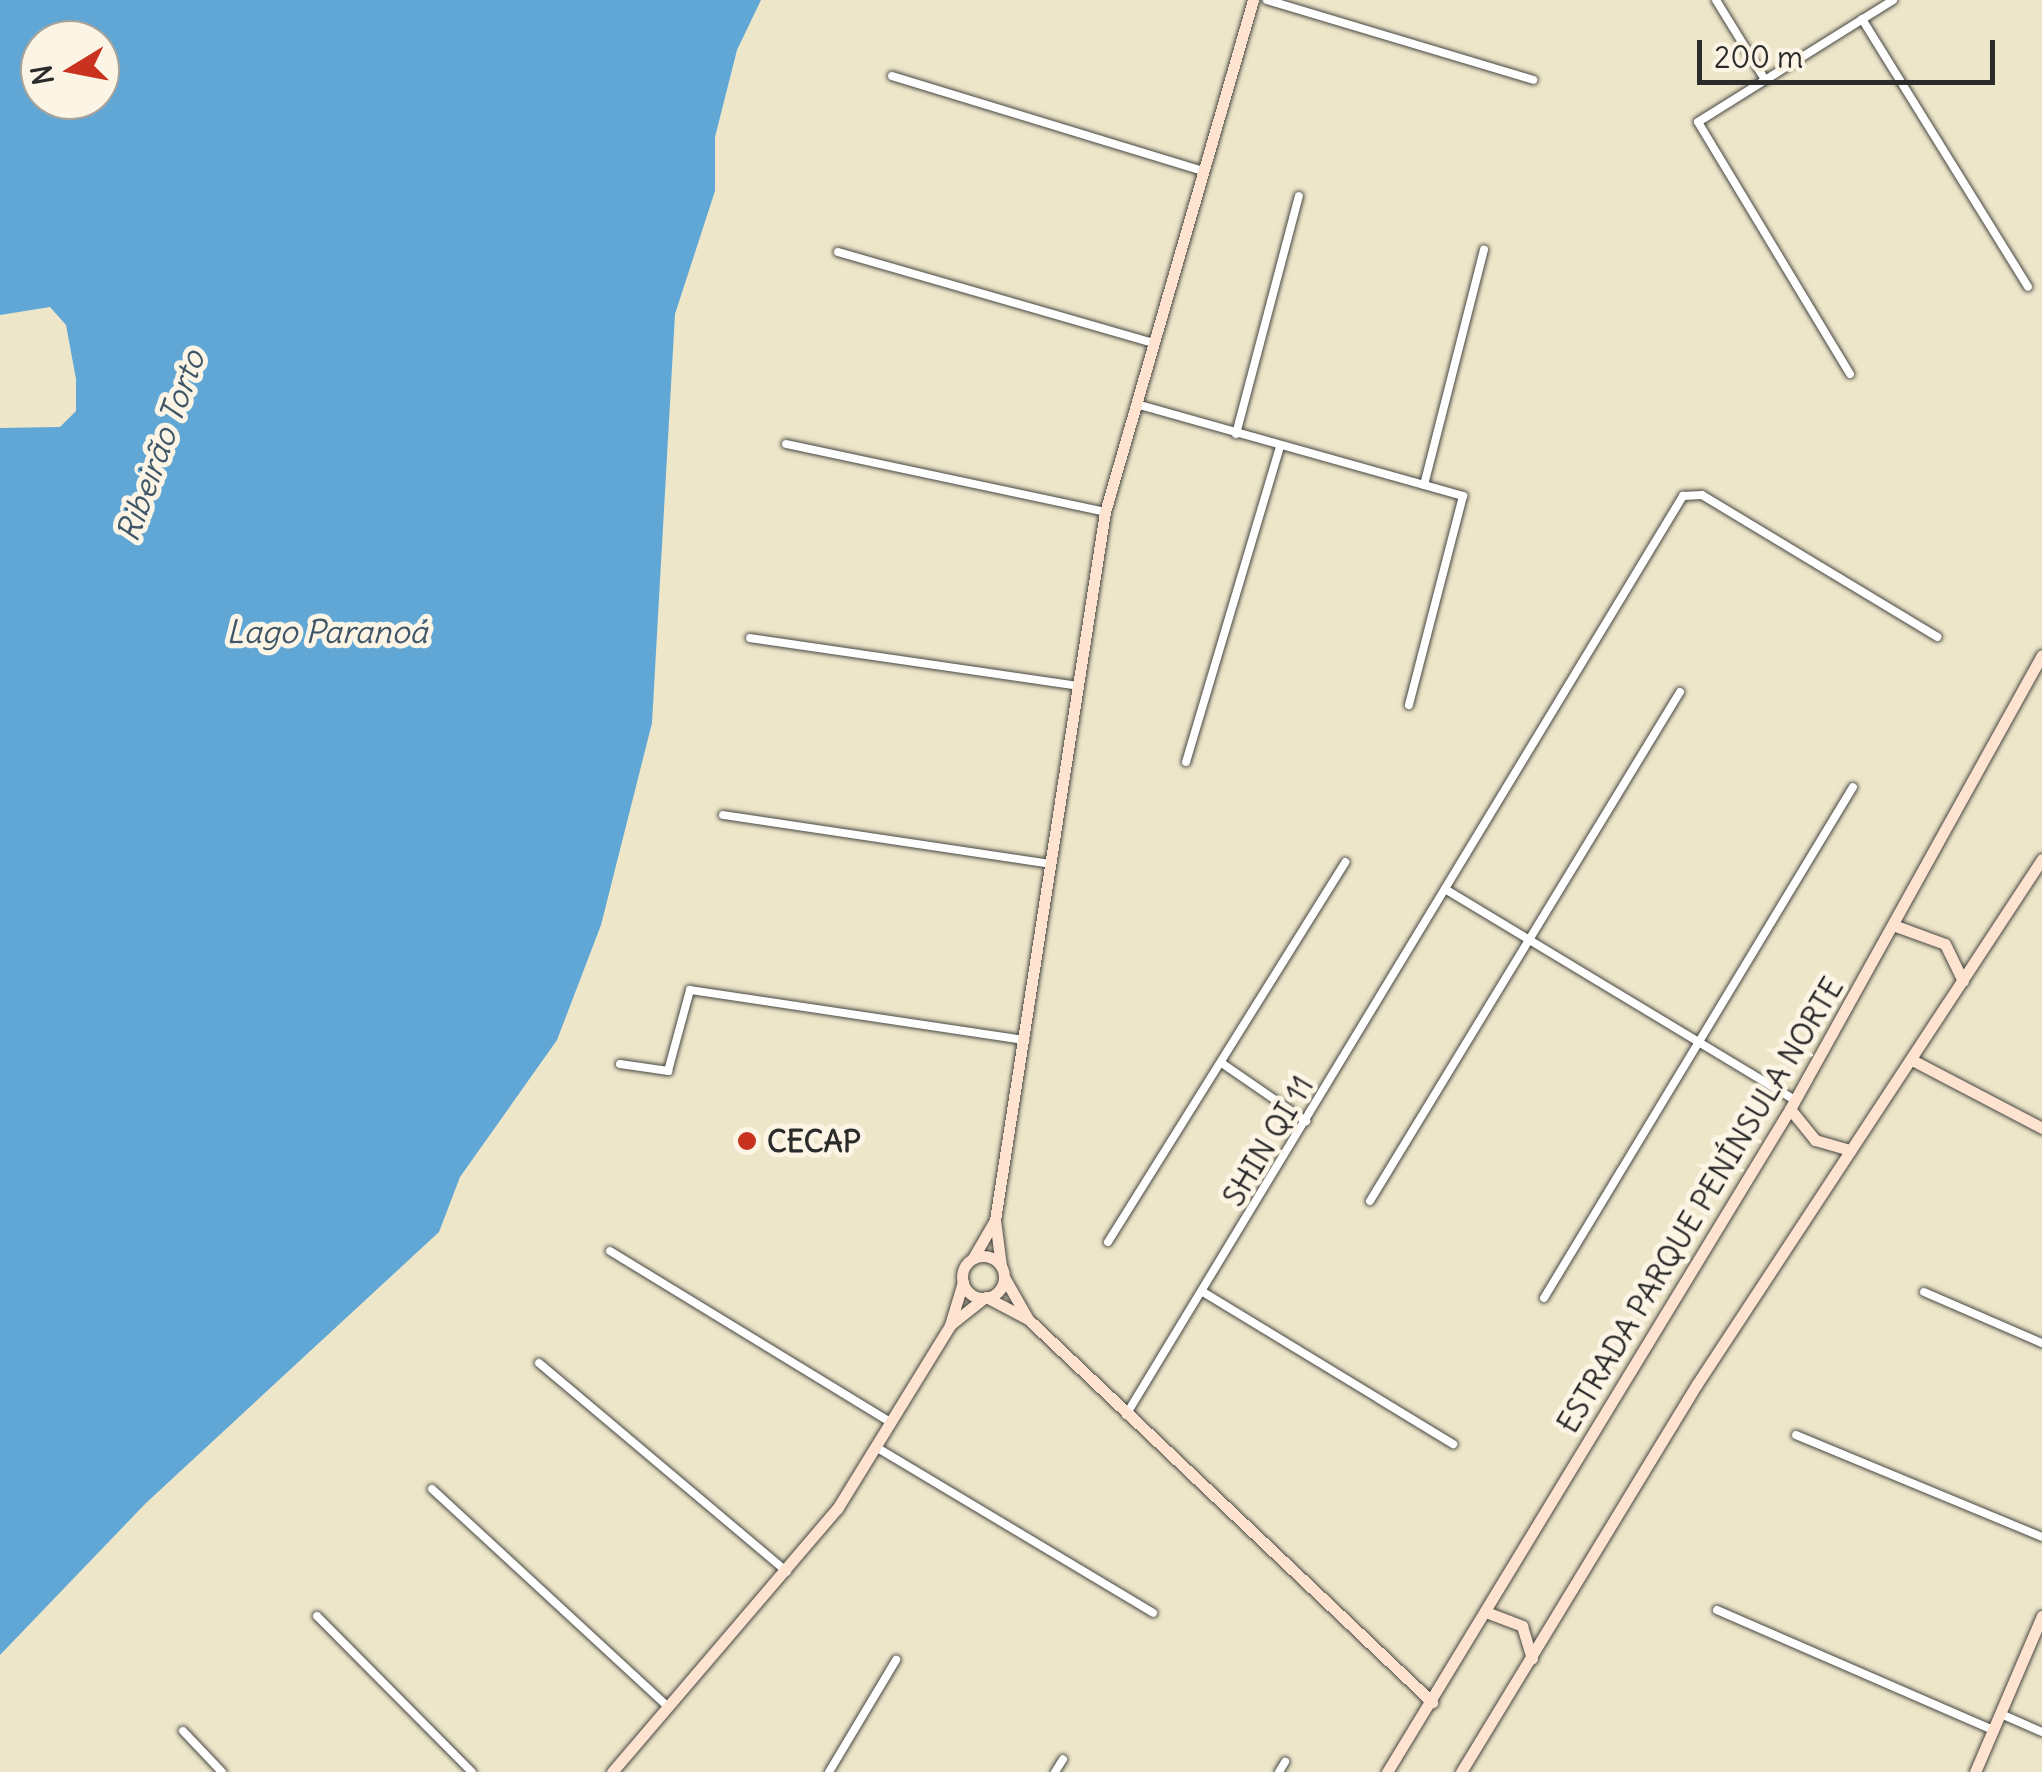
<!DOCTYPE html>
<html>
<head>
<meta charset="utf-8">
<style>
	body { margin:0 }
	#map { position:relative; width:2042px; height:1772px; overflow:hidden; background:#ede6c9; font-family:Delius,sans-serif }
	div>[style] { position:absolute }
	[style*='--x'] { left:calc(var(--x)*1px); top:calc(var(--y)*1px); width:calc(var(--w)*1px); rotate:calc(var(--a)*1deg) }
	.water>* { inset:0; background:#60a7d6 }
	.roads { filter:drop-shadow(0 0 2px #484743) drop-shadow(0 0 2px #484743) }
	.street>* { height:8px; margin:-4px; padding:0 4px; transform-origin:4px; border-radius:4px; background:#fff }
	.secondary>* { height:11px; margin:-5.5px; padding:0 5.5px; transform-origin:5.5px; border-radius:5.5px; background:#fee3d1 }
	.secondary>.ring { margin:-5.5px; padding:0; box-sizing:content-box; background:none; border:11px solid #fee3d1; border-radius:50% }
	.dots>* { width:28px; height:28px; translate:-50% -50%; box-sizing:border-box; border:5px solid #fcf5e5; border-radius:50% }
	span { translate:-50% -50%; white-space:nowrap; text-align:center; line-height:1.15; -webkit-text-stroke:10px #fcf5e5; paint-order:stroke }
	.poi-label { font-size:30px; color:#2b2b2b; font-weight:700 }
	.left { translate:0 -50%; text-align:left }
	.street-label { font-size:30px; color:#2b2b2b }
	.water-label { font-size:32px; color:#3e5667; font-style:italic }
	.north { position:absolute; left:20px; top:20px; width:100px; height:100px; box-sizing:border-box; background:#fcf5e5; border:2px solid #a8a49b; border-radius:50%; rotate:260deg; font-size:28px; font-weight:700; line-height:40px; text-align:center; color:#2b2b2b }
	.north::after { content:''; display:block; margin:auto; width:35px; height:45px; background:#c8321e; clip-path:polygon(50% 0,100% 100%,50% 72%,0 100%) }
	.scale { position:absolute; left:1697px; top:40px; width:298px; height:45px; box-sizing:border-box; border:5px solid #2b2b2b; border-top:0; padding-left:12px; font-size:30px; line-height:35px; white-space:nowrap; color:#2b2b2b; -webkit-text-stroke:8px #fcf5e5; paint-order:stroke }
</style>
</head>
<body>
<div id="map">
	<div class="water">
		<div style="clip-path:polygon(evenodd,0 0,761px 0,737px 50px,715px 137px,715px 191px,675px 314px,652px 723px,601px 925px,557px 1040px,460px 1177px,439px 1232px,146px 1503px,0 1655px,0 428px,60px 427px,76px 411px,76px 379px,66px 325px,50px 307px,0 315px,0 0,40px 40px,100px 40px,100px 100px,40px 100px,40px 40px)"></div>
	</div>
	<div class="roads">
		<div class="street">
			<div style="--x:1267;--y:0;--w:278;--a:16.7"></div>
			<div style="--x:1716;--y:0;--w:92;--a:58.4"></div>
			<div style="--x:1862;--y:19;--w:315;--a:58.2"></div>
			<div style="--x:892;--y:76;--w:325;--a:17"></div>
			<div style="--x:838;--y:252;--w:329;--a:16.1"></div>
			<div style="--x:1850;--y:374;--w:294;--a:-121.1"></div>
			<div style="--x:1698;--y:122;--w:230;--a:-32"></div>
			<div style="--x:1136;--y:404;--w:340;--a:15.7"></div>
			<div style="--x:1463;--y:496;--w:216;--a:104.5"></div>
			<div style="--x:1236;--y:434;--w:246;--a:-75.2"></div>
			<div style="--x:786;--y:444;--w:326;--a:12"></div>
			<div style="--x:1424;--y:485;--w:243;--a:-75.7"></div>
			<div style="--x:750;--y:638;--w:331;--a:8.3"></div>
			<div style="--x:1186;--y:762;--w:330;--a:-73.4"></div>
			<div style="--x:723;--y:815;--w:332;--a:8.5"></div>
			<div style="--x:1445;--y:889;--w:409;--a:31.1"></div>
			<div style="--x:620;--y:1064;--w:49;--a:8.3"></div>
			<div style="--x:668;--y:1071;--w:84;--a:-74.8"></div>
			<div style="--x:690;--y:990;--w:339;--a:8.5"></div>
			<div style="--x:1223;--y:1064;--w:101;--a:34.5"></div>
			<div style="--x:1370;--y:1201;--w:596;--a:-58.66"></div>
			<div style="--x:1108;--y:1242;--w:448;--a:-58"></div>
			<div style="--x:610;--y:1251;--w:328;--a:31.4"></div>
			<div style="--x:1203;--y:1292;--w:293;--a:31.3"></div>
			<div style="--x:1924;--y:1292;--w:129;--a:23.4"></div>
			<div style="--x:1544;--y:1298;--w:597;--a:-58.84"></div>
			<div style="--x:539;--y:1363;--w:324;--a:40.1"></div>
			<div style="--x:1126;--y:1415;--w:1075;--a:-58.78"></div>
			<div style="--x:1683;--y:496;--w:19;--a:-3"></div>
			<div style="--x:1702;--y:495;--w:275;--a:31.1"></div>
			<div style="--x:1796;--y:1435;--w:266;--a:22.5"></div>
			<div style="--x:876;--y:1447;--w:323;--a:30.9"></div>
			<div style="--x:432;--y:1489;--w:321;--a:42.7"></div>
			<div style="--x:1717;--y:1610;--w:301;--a:23.5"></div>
			<div style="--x:317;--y:1616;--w:220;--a:45.2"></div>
			<div style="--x:2001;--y:1714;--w:45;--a:23.7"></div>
			<div style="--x:183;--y:1731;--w:57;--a:46.4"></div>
			<div style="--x:829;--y:1772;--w:131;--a:-59.1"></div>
			<div style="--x:1055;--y:1772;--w:15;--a:-58"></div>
			<div style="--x:1279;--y:1772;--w:12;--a:-59"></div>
		</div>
		<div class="secondary">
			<div style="--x:1893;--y:925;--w:55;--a:20.1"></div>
			<div style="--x:1945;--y:944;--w:41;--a:64.1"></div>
			<div style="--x:1912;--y:1060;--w:147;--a:27.6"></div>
			<div style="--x:1790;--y:1109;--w:40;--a:51"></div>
			<div style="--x:1815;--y:1140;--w:37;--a:16"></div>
			<div class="ring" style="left:962px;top:1256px;width:31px;height:31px"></div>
			<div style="--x:973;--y:1258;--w:44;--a:-59.9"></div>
			<div style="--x:1001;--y:1266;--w:46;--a:-97.4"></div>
			<div style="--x:995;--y:1220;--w:716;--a:-81.17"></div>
			<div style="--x:1105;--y:512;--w:533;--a:-73.88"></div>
			<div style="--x:1004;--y:1277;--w:48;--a:60.3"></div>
			<div style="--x:1028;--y:1319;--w:557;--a:43.47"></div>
			<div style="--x:986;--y:1297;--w:47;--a:27.6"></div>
			<div style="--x:950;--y:1325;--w:43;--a:-38.5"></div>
			<div style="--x:1486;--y:1612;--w:39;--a:21"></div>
			<div style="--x:1522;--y:1626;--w:34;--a:73"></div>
			<div style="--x:612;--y:1772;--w:346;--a:-49.5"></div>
			<div style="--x:837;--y:1509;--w:216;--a:-58.4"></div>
			<div style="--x:950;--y:1325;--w:45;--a:-73.2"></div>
			<div style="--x:1387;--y:1772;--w:776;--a:-58.71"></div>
			<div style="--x:1790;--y:1109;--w:519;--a:-60.97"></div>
			<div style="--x:1461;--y:1772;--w:454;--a:-58.7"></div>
			<div style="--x:1697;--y:1384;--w:628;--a:-56.69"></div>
			<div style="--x:1975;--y:1772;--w:170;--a:-66.8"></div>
		</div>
	</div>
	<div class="dots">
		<div style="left:747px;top:1141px;background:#c8321e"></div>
	</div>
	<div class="poi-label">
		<span class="left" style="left:767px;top:1141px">CECAP</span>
	</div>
	<div class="street-label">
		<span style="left:1268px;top:1141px;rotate:-59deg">SHIN QI 11</span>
		<span style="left:1700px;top:1205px;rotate:-59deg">ESTRADA PARQUE PENÍNSULA NORTE</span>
	</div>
	<div class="water-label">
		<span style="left:161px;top:446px;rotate:-70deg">Ribeirão Torto</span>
		<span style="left:327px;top:632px">Lago Paranoá</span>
	</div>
	<div class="north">N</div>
	<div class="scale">200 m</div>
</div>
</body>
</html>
